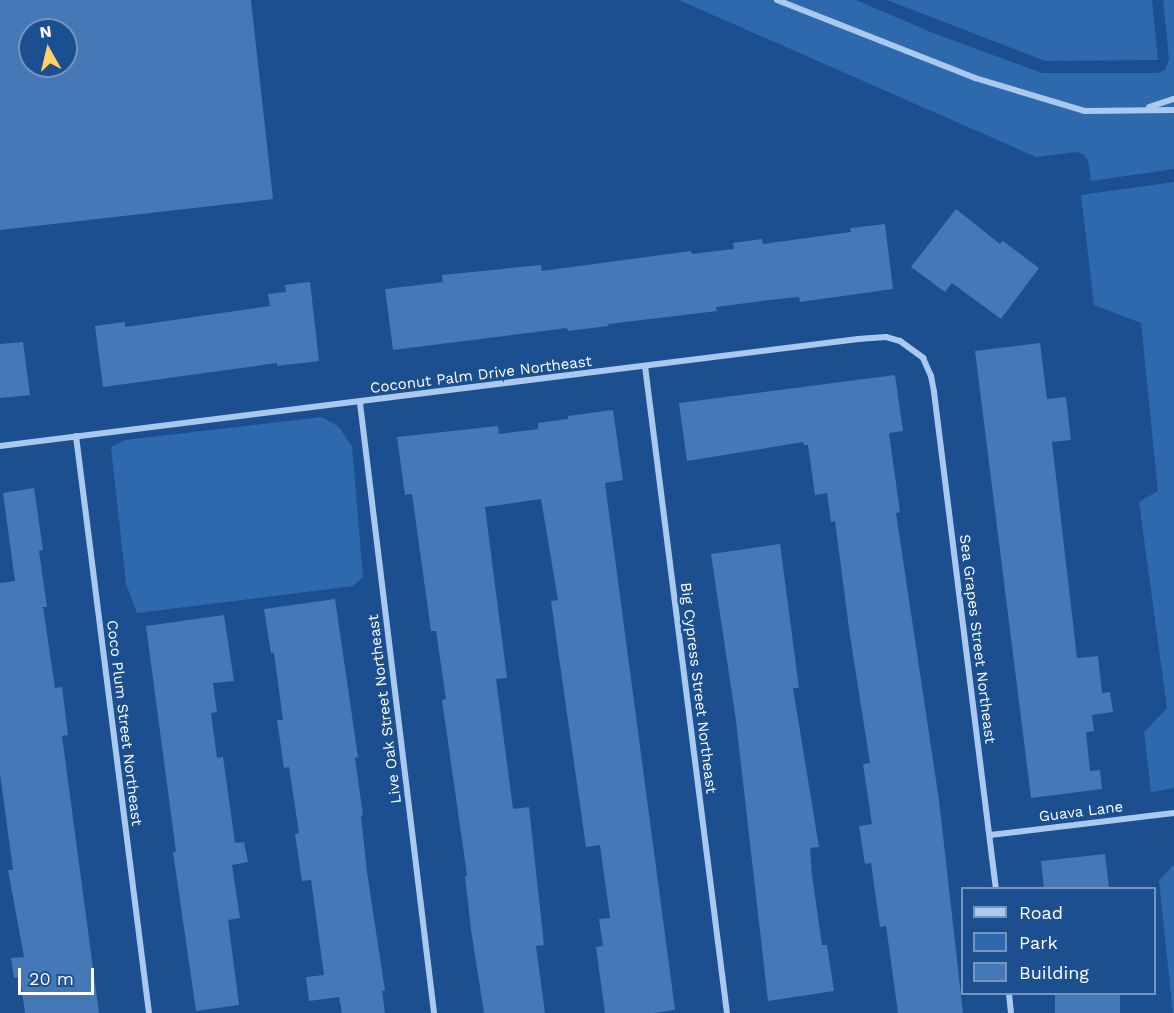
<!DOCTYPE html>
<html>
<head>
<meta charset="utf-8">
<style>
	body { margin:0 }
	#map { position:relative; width:1174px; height:1013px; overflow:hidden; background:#1b4f8f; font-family:"Work Sans",sans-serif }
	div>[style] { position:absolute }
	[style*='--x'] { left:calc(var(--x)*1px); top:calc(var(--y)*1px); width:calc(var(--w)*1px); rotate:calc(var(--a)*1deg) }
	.green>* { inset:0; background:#2e69ad }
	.building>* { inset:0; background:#4478b7; transform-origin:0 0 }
	.street>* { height:6px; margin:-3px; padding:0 3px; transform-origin:3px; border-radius:3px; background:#a9c9ee }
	span { translate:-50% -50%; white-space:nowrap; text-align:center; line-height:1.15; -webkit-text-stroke:5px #1b4f8f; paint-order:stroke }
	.street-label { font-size:15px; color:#fff }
	.legend { position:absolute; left:961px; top:887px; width:195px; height:108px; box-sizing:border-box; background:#1b4f8f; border:2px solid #7695bc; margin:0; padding:8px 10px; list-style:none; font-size:18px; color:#fff }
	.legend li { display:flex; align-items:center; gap:12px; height:30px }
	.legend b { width:30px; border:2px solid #7695bc }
	.north { position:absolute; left:18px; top:18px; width:60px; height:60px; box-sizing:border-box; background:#1b4f8f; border:2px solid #7695bc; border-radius:50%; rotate:352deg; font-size:16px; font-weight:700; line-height:24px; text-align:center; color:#fff }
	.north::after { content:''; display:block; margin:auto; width:21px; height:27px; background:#ffd166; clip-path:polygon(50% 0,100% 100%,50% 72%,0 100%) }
	.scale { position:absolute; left:18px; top:968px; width:76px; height:27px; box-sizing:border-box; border:3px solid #fff; border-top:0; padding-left:8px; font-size:18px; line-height:21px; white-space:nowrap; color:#fff; -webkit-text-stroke:4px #1b4f8f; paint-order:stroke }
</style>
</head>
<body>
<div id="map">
	<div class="green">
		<div style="clip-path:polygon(679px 0,856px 0,933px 33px,1042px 73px,1158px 73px,1165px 70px,1169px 59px,1163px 0,1174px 0,1174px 169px,1091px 181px,1088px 160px,1083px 154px,1076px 152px,1036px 157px)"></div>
		<div style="clip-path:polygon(887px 0,1152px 0,1158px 60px,1045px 61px)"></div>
		<div style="clip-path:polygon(1174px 182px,1174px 788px,1151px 792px,1144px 732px,1167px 708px,1139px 502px,1158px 491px,1141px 323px,1094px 305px,1081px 195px)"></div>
		<div style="clip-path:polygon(322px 417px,339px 427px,352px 446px,363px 577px,353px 586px,137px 613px,126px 584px,111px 447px,125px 440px)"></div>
		<div style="clip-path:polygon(1174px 864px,1174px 1013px,1173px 1013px,1159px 881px)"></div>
	</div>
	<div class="building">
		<div style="clip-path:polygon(evenodd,0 0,251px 0,273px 199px,0 230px,0 0,30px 30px,66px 30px,66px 66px,30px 66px,30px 30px)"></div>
		<div style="clip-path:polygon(956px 209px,1000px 244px,1003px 241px,1039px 268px,1001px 319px,952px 283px,945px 292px,911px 267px)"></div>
		<div style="clip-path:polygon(885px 224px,893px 289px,800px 302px,799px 297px,769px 300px,716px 307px,717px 311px,608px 324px,608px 326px,568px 331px,567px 328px,393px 350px,385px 289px,443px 282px,442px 275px,541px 265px,542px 271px,691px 251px,692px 254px,734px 249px,733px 243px,762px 239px,763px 244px,851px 232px,850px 228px)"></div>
		<div style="clip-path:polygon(310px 282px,319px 361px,277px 366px,277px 363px,103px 387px,95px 326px,125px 322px,125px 327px,270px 306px,268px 294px,286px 292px,285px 285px)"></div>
		<div style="clip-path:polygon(23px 342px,30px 395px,0 398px,0 344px)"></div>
		<div style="clip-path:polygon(1040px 343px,1047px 399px,1066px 397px,1071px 440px,1052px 442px,1077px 658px,1098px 656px,1102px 693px,1110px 692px,1113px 712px,1092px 715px,1094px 731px,1086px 732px,1090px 771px,1100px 770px,1102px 789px,1031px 798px,975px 351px)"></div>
		<div style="clip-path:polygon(895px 375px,903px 431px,889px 433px,900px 512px,896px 513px,939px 800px,963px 1013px,898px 1013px,886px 926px,880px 927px,871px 863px,865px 864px,859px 826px,872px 824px,863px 764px,870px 763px,850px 636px,835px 521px,831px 522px,827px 493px,815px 495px,808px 445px,804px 445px,803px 442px,687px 461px,679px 403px)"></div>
		<div style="clip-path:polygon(613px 410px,623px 480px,605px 483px,675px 1010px,653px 1013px,605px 1013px,596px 947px,603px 946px,599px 919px,610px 918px,600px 845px,586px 847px,551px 601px,558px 600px,541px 499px,485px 507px,507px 678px,496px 679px,513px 809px,529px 807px,544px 945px,536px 946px,545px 1013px,484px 1013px,471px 930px,465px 876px,467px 875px,442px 700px,446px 699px,436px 631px,431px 631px,412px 494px,405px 495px,397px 437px,498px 426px,499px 434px,538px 429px,538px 423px,568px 419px,568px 416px)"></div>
		<div style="clip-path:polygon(34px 488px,43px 550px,39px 551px,47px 607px,43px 607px,55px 688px,62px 687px,68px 735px,62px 736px,99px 1013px,25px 1013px,20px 977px,14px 978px,11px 958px,24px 957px,8px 870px,13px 870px,0 773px,0 583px,15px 581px,3px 493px)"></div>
		<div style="clip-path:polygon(780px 544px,799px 688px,793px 688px,819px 847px,810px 848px,812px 875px,822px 945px,827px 945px,834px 991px,768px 1001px,736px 721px,711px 554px)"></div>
		<div style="clip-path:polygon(335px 599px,358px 757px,355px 758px,363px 815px,361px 816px,367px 872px,385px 991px,382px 991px,385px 1013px,342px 1013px,339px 997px,309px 1001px,306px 977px,324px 975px,311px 880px,302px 881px,295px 834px,299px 833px,289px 767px,284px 768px,277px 720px,283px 720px,274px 653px,271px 653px,264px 609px)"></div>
		<div style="clip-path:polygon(224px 615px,234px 681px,213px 683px,217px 712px,211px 713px,217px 758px,223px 757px,235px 843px,244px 842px,248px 862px,232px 865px,240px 918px,228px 920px,239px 1005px,196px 1011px,173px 852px,176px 852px,146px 626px)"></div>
		<div style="clip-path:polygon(1105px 854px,1109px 888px,1044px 888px,1041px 861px)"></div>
		<div style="left:1055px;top:993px;width:65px;height:20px"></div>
	</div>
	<div class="street">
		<div style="--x:777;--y:0;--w:213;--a:21.5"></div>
		<div style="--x:975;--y:78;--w:115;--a:16.7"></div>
		<div style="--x:1085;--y:111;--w:89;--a:-0.6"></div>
		<div style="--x:1149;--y:107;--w:26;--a:-18"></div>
		<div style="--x:645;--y:366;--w:652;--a:82.78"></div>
		<div style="--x:360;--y:403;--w:614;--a:83.08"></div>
		<div style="--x:76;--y:436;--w:582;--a:82.79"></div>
		<div style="--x:0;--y:446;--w:865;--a:-7.11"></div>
		<div style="--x:858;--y:339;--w:28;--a:-4"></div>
		<div style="--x:886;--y:337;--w:15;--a:16"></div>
		<div style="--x:900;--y:341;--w:29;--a:36"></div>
		<div style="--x:923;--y:358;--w:20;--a:66"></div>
		<div style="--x:931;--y:376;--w:16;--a:79"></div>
		<div style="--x:934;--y:392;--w:500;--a:82.9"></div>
		<div style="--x:990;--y:835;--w:185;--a:-6.8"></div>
		<div style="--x:1009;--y:994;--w:19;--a:84"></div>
	</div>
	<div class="street-label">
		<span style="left:481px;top:375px;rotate:-7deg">Coconut Palm Drive Northeast</span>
		<span style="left:977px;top:639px;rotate:83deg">Sea Grapes Street Northeast</span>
		<span style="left:698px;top:688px;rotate:83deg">Big Cypress Street Northeast</span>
		<span style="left:385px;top:709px;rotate:-97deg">Live Oak Street Northeast</span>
		<span style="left:124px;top:723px;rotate:83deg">Coco Plum Street Northeast</span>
		<span style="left:1081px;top:812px;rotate:-7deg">Guava Lane</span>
	</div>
	<ul class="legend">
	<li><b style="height:8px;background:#a9c9ee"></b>Road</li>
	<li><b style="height:16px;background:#2e69ad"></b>Park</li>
	<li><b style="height:16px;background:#4478b7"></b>Building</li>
	</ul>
	<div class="north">N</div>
	<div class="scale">20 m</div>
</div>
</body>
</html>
